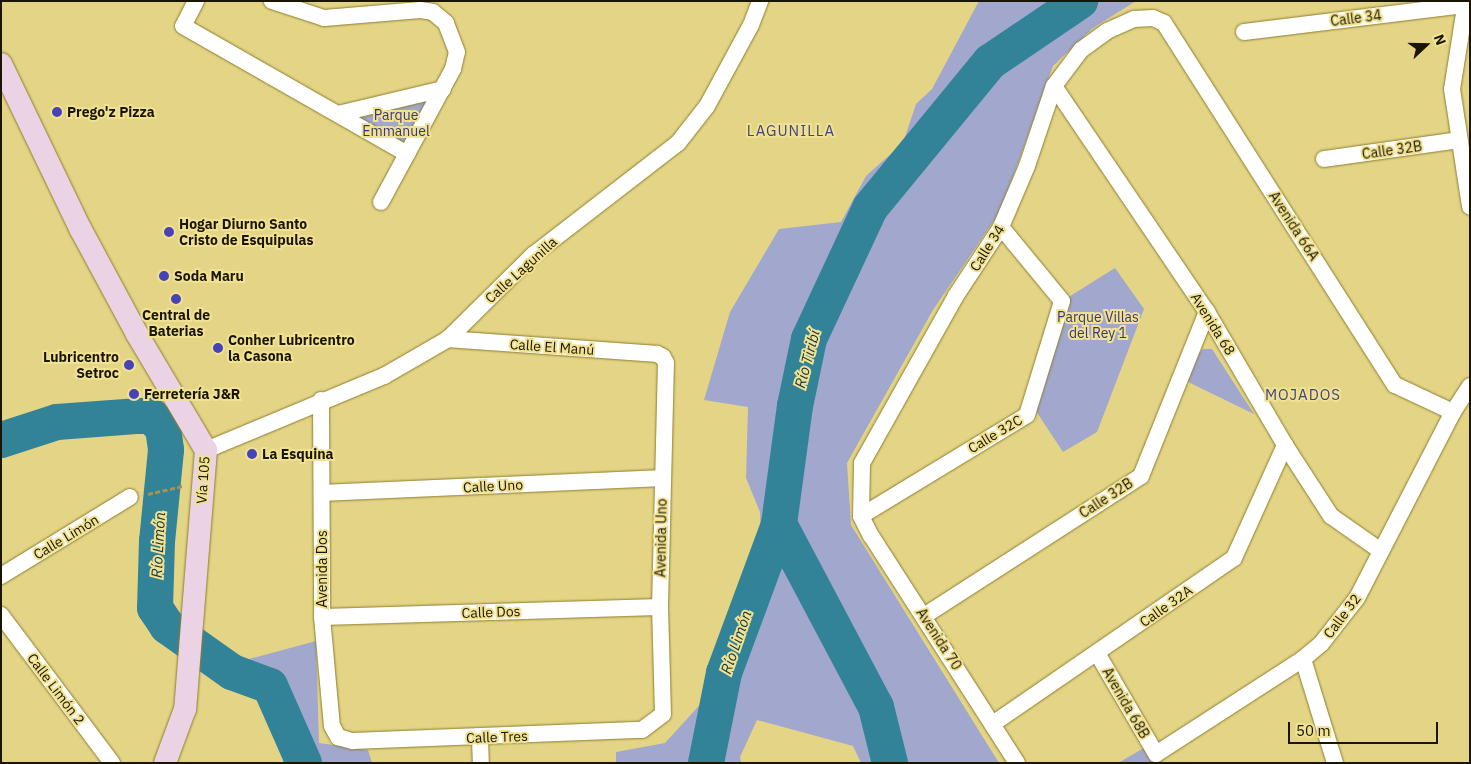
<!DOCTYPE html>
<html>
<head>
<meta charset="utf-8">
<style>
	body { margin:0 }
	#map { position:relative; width:1471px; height:764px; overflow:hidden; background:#e4d586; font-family:"IBM Plex Sans",sans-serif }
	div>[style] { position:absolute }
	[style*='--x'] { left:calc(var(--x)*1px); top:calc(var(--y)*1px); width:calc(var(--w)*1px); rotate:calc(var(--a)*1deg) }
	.green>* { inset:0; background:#a1a7cd }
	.river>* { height:36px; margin:-18px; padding:0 18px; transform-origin:18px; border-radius:18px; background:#338398 }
	.path>* { height:3px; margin-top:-1.5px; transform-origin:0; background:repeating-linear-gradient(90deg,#a09459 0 5px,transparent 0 7.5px) }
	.roads { filter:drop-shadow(0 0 1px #8d7e2e) drop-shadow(0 0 1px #8d7e2e) }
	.street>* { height:16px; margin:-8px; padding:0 8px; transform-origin:8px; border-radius:8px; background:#fff }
	.secondary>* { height:22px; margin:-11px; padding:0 11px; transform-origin:11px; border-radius:11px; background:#ebd2e4 }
	.dots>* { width:14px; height:14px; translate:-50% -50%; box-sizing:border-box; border:2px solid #f1e293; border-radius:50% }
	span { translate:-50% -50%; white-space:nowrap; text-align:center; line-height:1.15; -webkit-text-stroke:4px #f1e293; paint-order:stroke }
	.street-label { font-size:14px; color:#1a1500 }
	.poi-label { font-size:14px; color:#1a1500; font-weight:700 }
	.left { translate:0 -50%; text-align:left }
	.right { translate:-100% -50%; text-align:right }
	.park-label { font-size:14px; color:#36377b }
	.neighbourhood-label { font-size:15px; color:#414481; letter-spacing:1px }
	.water-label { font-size:15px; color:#113640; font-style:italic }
	.frame { position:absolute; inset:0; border:2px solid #1a1500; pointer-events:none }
	.north { position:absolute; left:1401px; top:20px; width:50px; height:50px; -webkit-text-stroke:4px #f1e293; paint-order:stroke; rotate:69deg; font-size:14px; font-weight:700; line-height:20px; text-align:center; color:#1a1500 }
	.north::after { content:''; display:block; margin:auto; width:18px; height:22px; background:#1a1500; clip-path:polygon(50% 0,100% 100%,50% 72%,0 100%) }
	.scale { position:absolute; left:1288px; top:722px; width:150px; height:22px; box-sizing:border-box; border:2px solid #1a1500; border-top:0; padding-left:6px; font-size:15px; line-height:18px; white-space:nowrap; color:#1a1500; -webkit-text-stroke:4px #f1e293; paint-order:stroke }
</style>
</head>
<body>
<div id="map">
	<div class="green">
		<div style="clip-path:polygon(979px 1px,1136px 1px,1093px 28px,1053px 66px,1001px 210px,933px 310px,847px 463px,851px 525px,999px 763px,861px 763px,853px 746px,757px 720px,740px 757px,741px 763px,616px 763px,616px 752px,665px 743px,707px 697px,761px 552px,760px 512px,746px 478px,748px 407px,704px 400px,730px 312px,779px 229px,841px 222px,866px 176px,903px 143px,916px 104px,932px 89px)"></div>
		<div style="clip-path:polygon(430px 97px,402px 147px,349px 116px)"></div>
		<div style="clip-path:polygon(1115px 268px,1144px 309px,1097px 432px,1063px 452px,1034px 408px,1067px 298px)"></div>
		<div style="clip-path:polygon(1203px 349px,1212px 349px,1254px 414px,1188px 382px,1197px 355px)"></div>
		<div style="clip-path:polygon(316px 641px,319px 743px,368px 750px,372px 763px,294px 763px,285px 731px,287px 687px,249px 659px)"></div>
		<div style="clip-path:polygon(1144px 748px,1152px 763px,1118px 763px)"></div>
	</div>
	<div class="river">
		<div style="--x:1;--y:440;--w:59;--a:-17.8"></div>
		<div style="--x:57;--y:422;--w:79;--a:-4.3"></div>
		<div style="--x:136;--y:416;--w:15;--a:0"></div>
		<div style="--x:151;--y:416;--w:17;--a:45"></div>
		<div style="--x:163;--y:428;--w:22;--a:82"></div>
		<div style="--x:166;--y:450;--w:91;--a:95.6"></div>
		<div style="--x:157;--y:541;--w:67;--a:91.7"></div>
		<div style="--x:155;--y:608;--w:22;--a:56"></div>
		<div style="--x:167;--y:626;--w:80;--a:35.3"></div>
		<div style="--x:232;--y:672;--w:40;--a:20.2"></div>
		<div style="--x:270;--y:686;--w:84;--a:66.2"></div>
		<div style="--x:779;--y:524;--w:207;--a:62.1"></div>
		<div style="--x:876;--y:707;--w:58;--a:76"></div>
		<div style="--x:706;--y:763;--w:92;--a:-78.7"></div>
		<div style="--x:724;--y:673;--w:159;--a:-69.7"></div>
		<div style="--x:779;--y:524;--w:119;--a:-82.3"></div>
		<div style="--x:795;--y:406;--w:68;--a:-78.2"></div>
		<div style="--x:809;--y:339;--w:145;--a:-65"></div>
		<div style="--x:870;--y:208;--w:189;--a:-50.6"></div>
		<div style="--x:990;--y:62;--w:109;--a:-34.1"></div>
	</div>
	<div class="path">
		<div style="--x:148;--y:494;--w:36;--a:-13"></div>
	</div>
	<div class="roads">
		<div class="street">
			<div style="--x:196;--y:1;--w:28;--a:117"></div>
			<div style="--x:183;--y:26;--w:258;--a:29.7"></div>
			<div style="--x:407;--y:154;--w:97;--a:-61.6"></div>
			<div style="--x:453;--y:69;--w:17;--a:-77"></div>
			<div style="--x:457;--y:52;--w:31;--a:-111"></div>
			<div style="--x:446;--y:23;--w:17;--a:-140"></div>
			<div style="--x:433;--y:12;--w:13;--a:-171"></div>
			<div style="--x:420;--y:10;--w:96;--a:175.2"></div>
			<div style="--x:324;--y:18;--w:55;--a:-161.9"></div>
			<div style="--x:1466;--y:1;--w:89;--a:99"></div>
			<div style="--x:1452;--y:89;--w:119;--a:81.3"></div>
			<div style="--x:1244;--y:32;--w:222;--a:-7"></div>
			<div style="--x:1054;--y:86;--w:273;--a:55.9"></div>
			<div style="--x:1207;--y:312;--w:154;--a:59.6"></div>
			<div style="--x:1285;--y:445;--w:85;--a:57.1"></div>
			<div style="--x:1331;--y:516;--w:61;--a:35"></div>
			<div style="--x:338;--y:114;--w:108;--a:-13.4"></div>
			<div style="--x:1324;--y:159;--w:136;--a:-8"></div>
			<div style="--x:381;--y:202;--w:55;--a:-61.6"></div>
			<div style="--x:321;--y:400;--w:217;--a:89.7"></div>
			<div style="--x:322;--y:617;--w:109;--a:84.8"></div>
			<div style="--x:332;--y:726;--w:13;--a:61"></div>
			<div style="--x:338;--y:737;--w:15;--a:16"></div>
			<div style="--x:352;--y:741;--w:290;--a:-2.2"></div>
			<div style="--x:642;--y:730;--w:26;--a:-37"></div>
			<div style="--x:663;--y:714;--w:107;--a:-91.6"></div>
			<div style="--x:660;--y:607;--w:244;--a:-88.6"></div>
			<div style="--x:666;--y:363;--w:7;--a:-117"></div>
			<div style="--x:663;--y:357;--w:7;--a:-153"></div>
			<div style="--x:657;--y:354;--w:210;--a:-175.9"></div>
			<div style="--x:206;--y:450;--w:193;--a:-22.6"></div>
			<div style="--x:384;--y:376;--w:74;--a:-30"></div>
			<div style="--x:448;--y:339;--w:120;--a:-44.7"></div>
			<div style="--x:533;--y:255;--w:183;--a:-37.7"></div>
			<div style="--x:678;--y:143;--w:47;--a:-51.9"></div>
			<div style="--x:707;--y:106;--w:92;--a:-61.5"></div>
			<div style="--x:751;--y:25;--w:26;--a:-69"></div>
			<div style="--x:323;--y:493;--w:339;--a:-2.5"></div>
			<div style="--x:861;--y:516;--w:194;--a:-31.3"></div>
			<div style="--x:1027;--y:415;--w:119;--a:-72.9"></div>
			<div style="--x:1062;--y:301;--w:96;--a:-129.5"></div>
			<div style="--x:1;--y:576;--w:151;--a:-31.5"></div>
			<div style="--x:1;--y:615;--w:185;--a:53.1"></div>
			<div style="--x:924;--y:616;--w:258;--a:-32.8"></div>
			<div style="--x:1141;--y:476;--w:177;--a:-68.1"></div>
			<div style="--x:322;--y:617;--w:338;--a:-1.7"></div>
			<div style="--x:1097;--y:653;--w:117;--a:59.7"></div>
			<div style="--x:1156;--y:754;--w:175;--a:-32.9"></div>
			<div style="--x:1303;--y:659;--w:23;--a:-40"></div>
			<div style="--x:1321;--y:644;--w:58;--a:-52"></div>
			<div style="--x:1357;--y:598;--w:209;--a:-62.7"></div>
			<div style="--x:1453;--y:412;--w:31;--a:-57"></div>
			<div style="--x:1303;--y:659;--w:109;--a:72.9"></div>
			<div style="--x:994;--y:723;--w:291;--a:-34.5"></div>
			<div style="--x:1234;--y:558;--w:124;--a:-65.7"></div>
			<div style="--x:480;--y:739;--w:24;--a:88"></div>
			<div style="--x:1017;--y:763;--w:270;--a:-122.7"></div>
			<div style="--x:871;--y:536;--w:22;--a:-117"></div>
			<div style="--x:861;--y:516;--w:53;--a:-88.9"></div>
			<div style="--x:862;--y:463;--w:190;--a:-60.7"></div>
			<div style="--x:955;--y:297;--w:84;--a:-56.7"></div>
			<div style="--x:1001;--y:227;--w:66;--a:-66.9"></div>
			<div style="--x:1027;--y:166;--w:84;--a:-71.4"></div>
			<div style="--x:1054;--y:86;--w:45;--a:-53.1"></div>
			<div style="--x:1081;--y:50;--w:32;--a:-36"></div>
			<div style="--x:1107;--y:31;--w:30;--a:-24"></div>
			<div style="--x:1134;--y:19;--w:19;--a:-3"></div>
			<div style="--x:1153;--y:18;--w:12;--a:24"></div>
			<div style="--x:1164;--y:23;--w:429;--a:57.5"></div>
			<div style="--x:1395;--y:385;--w:64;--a:25"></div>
		</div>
		<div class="secondary">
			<div style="--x:1;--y:64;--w:184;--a:64.3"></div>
			<div style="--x:81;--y:230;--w:118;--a:61.7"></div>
			<div style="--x:137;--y:334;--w:135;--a:59.3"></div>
			<div style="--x:206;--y:450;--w:260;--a:94.6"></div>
			<div style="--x:185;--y:709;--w:58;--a:110.3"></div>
		</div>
	</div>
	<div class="dots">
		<div style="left:57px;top:112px;background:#4742b8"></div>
		<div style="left:169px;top:232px;background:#4742b8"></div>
		<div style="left:164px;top:276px;background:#4742b8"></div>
		<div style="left:176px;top:299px;background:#4742b8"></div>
		<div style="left:218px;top:348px;background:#4742b8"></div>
		<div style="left:129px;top:365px;background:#4742b8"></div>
		<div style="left:134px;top:394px;background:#4742b8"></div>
		<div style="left:252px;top:454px;background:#4742b8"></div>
	</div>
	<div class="street-label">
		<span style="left:1356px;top:18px;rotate:-7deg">Calle 34</span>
		<span style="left:1392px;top:150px;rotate:-8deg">Calle 32B</span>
		<span style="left:1294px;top:226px;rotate:57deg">Avenida 66A</span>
		<span style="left:987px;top:248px;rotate:-58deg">Calle 34</span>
		<span style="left:521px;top:270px;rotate:-42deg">Calle Lagunilla</span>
		<span style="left:1213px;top:324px;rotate:58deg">Avenida 68</span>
		<span style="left:552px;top:347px;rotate:4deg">Calle El Manú</span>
		<span style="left:995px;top:434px;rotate:-31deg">Calle 32C</span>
		<span style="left:203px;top:480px;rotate:-86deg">Vía 105</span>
		<span style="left:493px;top:486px;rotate:-3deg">Calle Uno</span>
		<span style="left:1106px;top:498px;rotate:-33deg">Calle 32B</span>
		<span style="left:66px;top:537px;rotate:-31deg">Calle Limón</span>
		<span style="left:661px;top:538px;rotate:-89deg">Avenida Uno</span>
		<span style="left:322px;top:569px;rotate:-90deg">Avenida Dos</span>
		<span style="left:1166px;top:606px;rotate:-35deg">Calle 32A</span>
		<span style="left:491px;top:612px;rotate:-2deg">Calle Dos</span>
		<span style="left:1342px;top:616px;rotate:-53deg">Calle 32</span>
		<span style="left:939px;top:639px;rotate:57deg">Avenida 70</span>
		<span style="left:56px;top:689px;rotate:53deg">Calle Limón 2</span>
		<span style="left:1126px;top:703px;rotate:60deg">Avenida 68B</span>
		<span style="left:497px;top:737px;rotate:-2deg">Calle Tres</span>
	</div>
	<div class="poi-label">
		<span class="left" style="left:67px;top:112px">Prego'z Pizza</span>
		<span class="left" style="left:179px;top:232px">Hogar Diurno Santo<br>Cristo de Esquipulas</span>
		<span class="left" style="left:174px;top:276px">Soda Maru</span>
		<span style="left:176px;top:323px">Central de<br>Baterias</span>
		<span class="left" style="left:228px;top:348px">Conher Lubricentro<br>la Casona</span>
		<span class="right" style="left:119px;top:365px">Lubricentro<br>Setroc</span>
		<span class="left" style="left:144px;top:394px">Ferretería J&amp;R</span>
		<span class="left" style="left:262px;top:454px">La Esquina</span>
	</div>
	<div class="park-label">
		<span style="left:396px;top:123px">Parque<br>Emmanuel</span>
		<span style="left:1098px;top:325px">Parque Villas<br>del Rey 1</span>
	</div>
	<div class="neighbourhood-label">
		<span style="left:791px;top:131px">LAGUNILLA</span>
		<span style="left:1303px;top:395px">MOJADOS</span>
	</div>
	<div class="water-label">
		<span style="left:807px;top:359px;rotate:-75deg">Río Tiribí</span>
		<span style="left:158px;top:545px;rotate:-87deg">Río Limón</span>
		<span style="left:736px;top:642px;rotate:-71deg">Río Limón</span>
	</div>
	<div class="frame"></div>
	<div class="north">N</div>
	<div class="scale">50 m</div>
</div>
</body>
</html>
